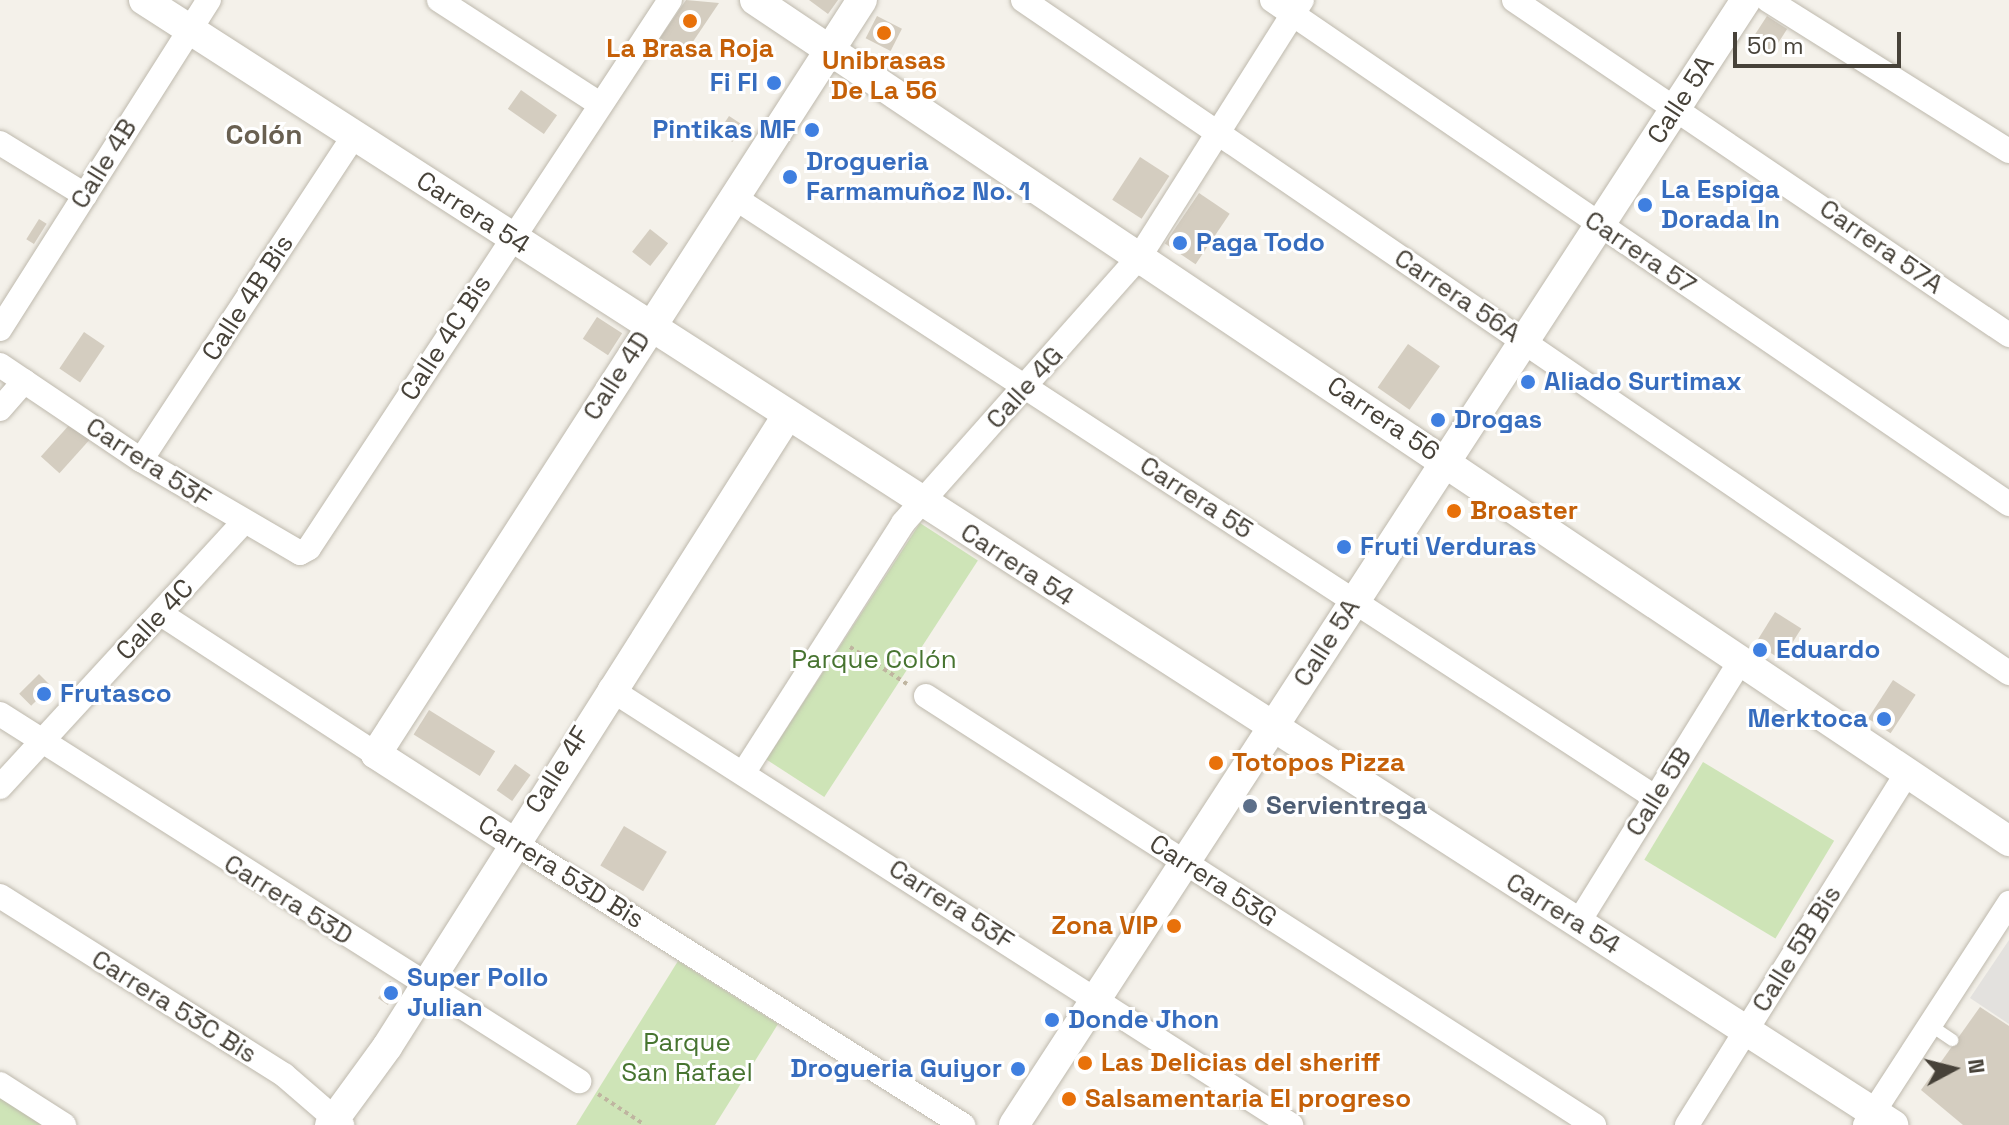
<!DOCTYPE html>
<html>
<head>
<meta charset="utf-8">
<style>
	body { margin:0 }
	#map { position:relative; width:2009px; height:1125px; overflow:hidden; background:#f4f1ea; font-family:"Space Grotesk",sans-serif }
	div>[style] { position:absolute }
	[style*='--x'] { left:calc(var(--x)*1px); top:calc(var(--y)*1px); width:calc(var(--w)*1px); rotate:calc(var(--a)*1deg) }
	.green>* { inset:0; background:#cee4b7; transform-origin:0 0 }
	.parking>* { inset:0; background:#e3e1de }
	.building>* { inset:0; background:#d4cdc0; transform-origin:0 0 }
	.path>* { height:4px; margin-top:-2px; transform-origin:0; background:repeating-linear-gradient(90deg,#bfb5a0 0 4px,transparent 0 8px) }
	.roads { filter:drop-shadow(0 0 2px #beb9ad) drop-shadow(0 0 2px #beb9ad) }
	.service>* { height:12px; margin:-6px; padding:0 6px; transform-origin:6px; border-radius:6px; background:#fff }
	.minor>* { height:24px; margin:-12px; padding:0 12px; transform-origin:12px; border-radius:12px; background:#fff }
	.tertiary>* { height:30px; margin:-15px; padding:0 15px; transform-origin:15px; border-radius:15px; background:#fff }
	.dots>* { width:22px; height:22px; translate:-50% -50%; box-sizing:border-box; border:4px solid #fff; border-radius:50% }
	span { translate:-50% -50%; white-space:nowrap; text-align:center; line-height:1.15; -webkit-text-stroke:6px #fff; paint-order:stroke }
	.food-label { font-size:26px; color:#c56008; font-weight:700 }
	.left { translate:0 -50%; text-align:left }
	.right { translate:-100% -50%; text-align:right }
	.shop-label { font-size:26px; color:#366cbe; font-weight:700 }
	.street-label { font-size:26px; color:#474239 }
	.park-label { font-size:26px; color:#477430 }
	.service-label { font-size:26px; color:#4e5e75; font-weight:700 }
	.neighbourhood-label { font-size:28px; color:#696051; font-weight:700 }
	.north { position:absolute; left:1913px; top:1029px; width:80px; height:80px; -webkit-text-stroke:6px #fff; paint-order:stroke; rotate:83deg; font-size:22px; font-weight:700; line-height:32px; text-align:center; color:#474239 }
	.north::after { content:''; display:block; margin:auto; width:28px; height:36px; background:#474239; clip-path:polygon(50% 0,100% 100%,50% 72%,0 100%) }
	.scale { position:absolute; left:1733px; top:32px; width:168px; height:36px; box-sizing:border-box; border:4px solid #474239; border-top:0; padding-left:10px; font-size:24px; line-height:28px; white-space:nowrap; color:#474239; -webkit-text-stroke:6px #fff; paint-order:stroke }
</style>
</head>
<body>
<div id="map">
	<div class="green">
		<div style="left:920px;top:523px;width:69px;height:282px;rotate:33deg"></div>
		<div style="left:1703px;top:762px;width:153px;height:114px;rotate:31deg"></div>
		<div style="clip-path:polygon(678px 961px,778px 1024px,715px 1125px,576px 1125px)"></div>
		<div style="clip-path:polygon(0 1094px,47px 1125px,0 1125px)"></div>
	</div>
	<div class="parking">
		<div style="clip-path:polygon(2009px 940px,2009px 1024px,1970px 998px)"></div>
	</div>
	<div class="building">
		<div style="clip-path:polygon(686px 0,719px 3px,684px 55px,660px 38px)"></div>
		<div style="clip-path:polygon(809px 0,838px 0,828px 14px)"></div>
		<div style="left:877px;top:16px;width:28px;height:25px;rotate:27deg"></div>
		<div style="left:1767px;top:16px;width:24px;height:29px;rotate:33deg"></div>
		<div style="left:521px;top:90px;width:44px;height:23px;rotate:35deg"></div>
		<div style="left:729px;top:116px;width:17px;height:20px;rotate:33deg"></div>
		<div style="left:1140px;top:157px;width:35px;height:51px;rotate:33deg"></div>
		<div style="left:1199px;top:193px;width:37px;height:61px;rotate:34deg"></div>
		<div style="left:39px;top:219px;width:9px;height:24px;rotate:32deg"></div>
		<div style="left:650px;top:229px;width:23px;height:29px;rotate:38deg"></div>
		<div style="left:597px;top:317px;width:30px;height:26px;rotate:33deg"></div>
		<div style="left:84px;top:332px;width:25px;height:44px;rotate:34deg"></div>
		<div style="left:1408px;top:344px;width:39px;height:53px;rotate:35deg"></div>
		<div style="left:71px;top:423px;width:25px;height:45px;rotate:42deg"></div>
		<div style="left:1775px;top:612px;width:31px;height:37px;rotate:32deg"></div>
		<div style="left:39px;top:674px;width:17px;height:28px;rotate:45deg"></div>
		<div style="left:1893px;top:680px;width:27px;height:46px;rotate:33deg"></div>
		<div style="left:429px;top:710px;width:78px;height:29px;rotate:32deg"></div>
		<div style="left:515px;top:764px;width:19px;height:32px;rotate:35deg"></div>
		<div style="left:624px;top:826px;width:50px;height:46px;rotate:31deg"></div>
		<div style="left:390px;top:981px;width:12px;height:21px;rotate:35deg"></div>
		<div style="clip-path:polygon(1980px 1007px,2009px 1026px,2009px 1125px,1963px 1125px,1921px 1090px)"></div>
	</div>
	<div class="path">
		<div style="--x:850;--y:647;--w:68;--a:33"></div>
		<div style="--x:598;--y:1094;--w:56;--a:33.4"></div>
	</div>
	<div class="roads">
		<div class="service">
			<div style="--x:1930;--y:1025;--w:27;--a:34"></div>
		</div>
		<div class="minor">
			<div style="--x:439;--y:0;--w:192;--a:32.9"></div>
			<div style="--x:1023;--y:0;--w:1194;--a:34.32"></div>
			<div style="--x:1272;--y:0;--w:893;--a:34.37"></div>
			<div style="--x:1514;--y:0;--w:598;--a:34.09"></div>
			<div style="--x:1768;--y:0;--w:284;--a:32.1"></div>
			<div style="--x:0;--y:143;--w:100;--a:31.5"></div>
			<div style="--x:735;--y:198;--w:1099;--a:33.08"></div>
			<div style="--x:0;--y:329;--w:390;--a:-57.6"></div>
			<div style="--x:0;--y:365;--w:170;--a:34"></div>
			<div style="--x:141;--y:460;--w:184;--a:30.3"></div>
			<div style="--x:300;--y:553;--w:10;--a:-29"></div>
			<div style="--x:309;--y:548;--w:656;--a:-56.62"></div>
			<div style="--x:0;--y:409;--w:37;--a:-49"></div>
			<div style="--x:141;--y:460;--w:388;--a:-56.7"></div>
			<div style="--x:161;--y:614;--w:257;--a:33.1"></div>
			<div style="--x:610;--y:689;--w:809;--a:32.63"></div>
			<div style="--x:926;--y:696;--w:794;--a:32.71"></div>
			<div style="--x:0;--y:714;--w:686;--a:32.37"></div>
			<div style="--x:744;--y:772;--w:295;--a:-57.4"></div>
			<div style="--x:903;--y:523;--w:357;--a:-48.4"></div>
			<div style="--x:1140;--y:256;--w:303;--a:-57.7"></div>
			<div style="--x:0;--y:787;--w:359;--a:-47.4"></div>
			<div style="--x:513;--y:842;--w:532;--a:32.17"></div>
			<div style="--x:0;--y:896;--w:336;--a:32.2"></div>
			<div style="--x:284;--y:1075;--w:77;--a:40.8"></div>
			<div style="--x:1578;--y:923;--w:309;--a:-58.2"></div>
			<div style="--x:0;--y:1084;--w:76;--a:32.6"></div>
			<div style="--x:1687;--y:1125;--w:415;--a:-58"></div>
			<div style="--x:1865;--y:1125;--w:265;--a:-57"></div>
		</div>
		<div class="tertiary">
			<div style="--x:144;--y:0;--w:2080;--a:32.75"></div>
			<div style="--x:755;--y:0;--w:1510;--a:33.85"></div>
			<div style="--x:513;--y:842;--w:163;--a:-147.3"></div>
			<div style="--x:376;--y:754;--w:897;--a:-57.2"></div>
			<div style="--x:330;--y:1125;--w:97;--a:-53.8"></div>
			<div style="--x:387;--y:1047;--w:747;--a:-57.63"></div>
			<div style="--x:1014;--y:1125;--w:1342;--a:-56.95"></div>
		</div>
	</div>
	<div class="dots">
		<div style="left:690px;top:21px;background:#e8710a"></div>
		<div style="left:884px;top:33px;background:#e8710a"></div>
		<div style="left:774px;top:83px;background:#3f7fe0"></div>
		<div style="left:812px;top:130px;background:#3f7fe0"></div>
		<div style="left:790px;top:177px;background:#3f7fe0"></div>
		<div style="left:1645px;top:205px;background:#3f7fe0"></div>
		<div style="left:1180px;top:243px;background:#3f7fe0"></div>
		<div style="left:1528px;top:382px;background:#3f7fe0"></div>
		<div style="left:1438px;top:420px;background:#3f7fe0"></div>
		<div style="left:1454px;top:511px;background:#e8710a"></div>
		<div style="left:1344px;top:547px;background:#3f7fe0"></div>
		<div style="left:1760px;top:650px;background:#3f7fe0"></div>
		<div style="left:44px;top:694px;background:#3f7fe0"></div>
		<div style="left:1884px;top:719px;background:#3f7fe0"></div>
		<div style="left:1216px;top:763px;background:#e8710a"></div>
		<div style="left:1250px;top:806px;background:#5c6f8a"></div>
		<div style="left:1174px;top:926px;background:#e8710a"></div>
		<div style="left:391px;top:993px;background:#3f7fe0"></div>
		<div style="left:1052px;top:1020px;background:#3f7fe0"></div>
		<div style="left:1085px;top:1063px;background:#e8710a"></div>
		<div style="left:1018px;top:1069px;background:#3f7fe0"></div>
		<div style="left:1069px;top:1099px;background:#e8710a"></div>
	</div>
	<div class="food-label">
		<span style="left:690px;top:49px">La Brasa Roja</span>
		<span style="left:884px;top:76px">Unibrasas<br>De La 56</span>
		<span class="left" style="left:1470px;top:511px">Broaster</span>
		<span class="left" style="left:1232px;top:763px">Totopos Pizza</span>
		<span class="right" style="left:1158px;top:926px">Zona VIP</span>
		<span class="left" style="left:1101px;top:1063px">Las Delicias del sheriff</span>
		<span class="left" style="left:1085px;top:1099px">Salsamentaria El progreso</span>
	</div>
	<div class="shop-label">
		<span class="right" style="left:758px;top:83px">Fi FI</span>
		<span class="right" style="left:796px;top:130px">Pintikas MF</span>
		<span class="left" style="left:806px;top:177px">Drogueria<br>Farmamuñoz No. 1</span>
		<span class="left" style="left:1661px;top:205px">La Espiga<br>Dorada In</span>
		<span class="left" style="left:1196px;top:243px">Paga Todo</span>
		<span class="left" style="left:1544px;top:382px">Aliado Surtimax</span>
		<span class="left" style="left:1454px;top:420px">Drogas</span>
		<span class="left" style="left:1360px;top:547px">Fruti Verduras</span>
		<span class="left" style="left:1776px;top:650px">Eduardo</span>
		<span class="left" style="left:60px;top:694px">Frutasco</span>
		<span class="right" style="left:1868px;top:719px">Merktoca</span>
		<span class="left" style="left:407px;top:993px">Super Pollo<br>Julian</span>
		<span class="left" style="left:1068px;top:1020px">Donde Jhon</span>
		<span class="right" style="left:1002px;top:1069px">Drogueria Guiyor</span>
	</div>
	<div class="street-label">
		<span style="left:1681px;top:100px;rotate:-57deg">Calle 5A</span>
		<span style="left:104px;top:164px;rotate:-58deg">Calle 4B</span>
		<span style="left:473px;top:213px;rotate:33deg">Carrera 54</span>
		<span style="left:1881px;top:247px;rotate:35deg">Carrera 57A</span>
		<span style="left:1640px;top:253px;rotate:34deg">Carrera 57</span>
		<span style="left:1457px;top:296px;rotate:34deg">Carrera 56A</span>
		<span style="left:248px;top:298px;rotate:-57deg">Calle 4B Bis</span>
		<span style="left:446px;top:338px;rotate:-57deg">Calle 4C Bis</span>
		<span style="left:617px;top:376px;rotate:-57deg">Calle 4D</span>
		<span style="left:1025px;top:388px;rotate:-48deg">Calle 4G</span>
		<span style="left:1383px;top:419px;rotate:34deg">Carrera 56</span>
		<span style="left:148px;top:463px;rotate:33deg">Carrera 53F</span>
		<span style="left:1196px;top:498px;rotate:33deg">Carrera 55</span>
		<span style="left:1017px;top:565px;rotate:33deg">Carrera 54</span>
		<span style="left:155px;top:620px;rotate:-47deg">Calle 4C</span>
		<span style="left:1327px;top:643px;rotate:-57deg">Calle 5A</span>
		<span style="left:558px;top:770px;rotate:-58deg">Calle 4F</span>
		<span style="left:1659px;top:792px;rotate:-58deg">Calle 5B</span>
		<span style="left:561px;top:872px;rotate:32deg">Carrera 53D Bis</span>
		<span style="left:1213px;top:881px;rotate:33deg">Carrera 53G</span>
		<span style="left:288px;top:900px;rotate:32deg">Carrera 53D</span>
		<span style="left:951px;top:905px;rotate:33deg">Carrera 53F</span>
		<span style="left:1563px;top:914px;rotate:32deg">Carrera 54</span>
		<span style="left:1797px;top:949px;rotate:-58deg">Calle 5B Bis</span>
		<span style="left:174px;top:1007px;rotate:32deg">Carrera 53C Bis</span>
	</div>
	<div class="park-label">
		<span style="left:874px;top:660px">Parque Colón</span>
		<span style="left:687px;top:1058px">Parque<br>San Rafael</span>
	</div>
	<div class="service-label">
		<span class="left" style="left:1266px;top:806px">Servientrega</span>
	</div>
	<div class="neighbourhood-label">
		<span style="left:264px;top:134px">Colón</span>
	</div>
	<div class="north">N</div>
	<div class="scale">50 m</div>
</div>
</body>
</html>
